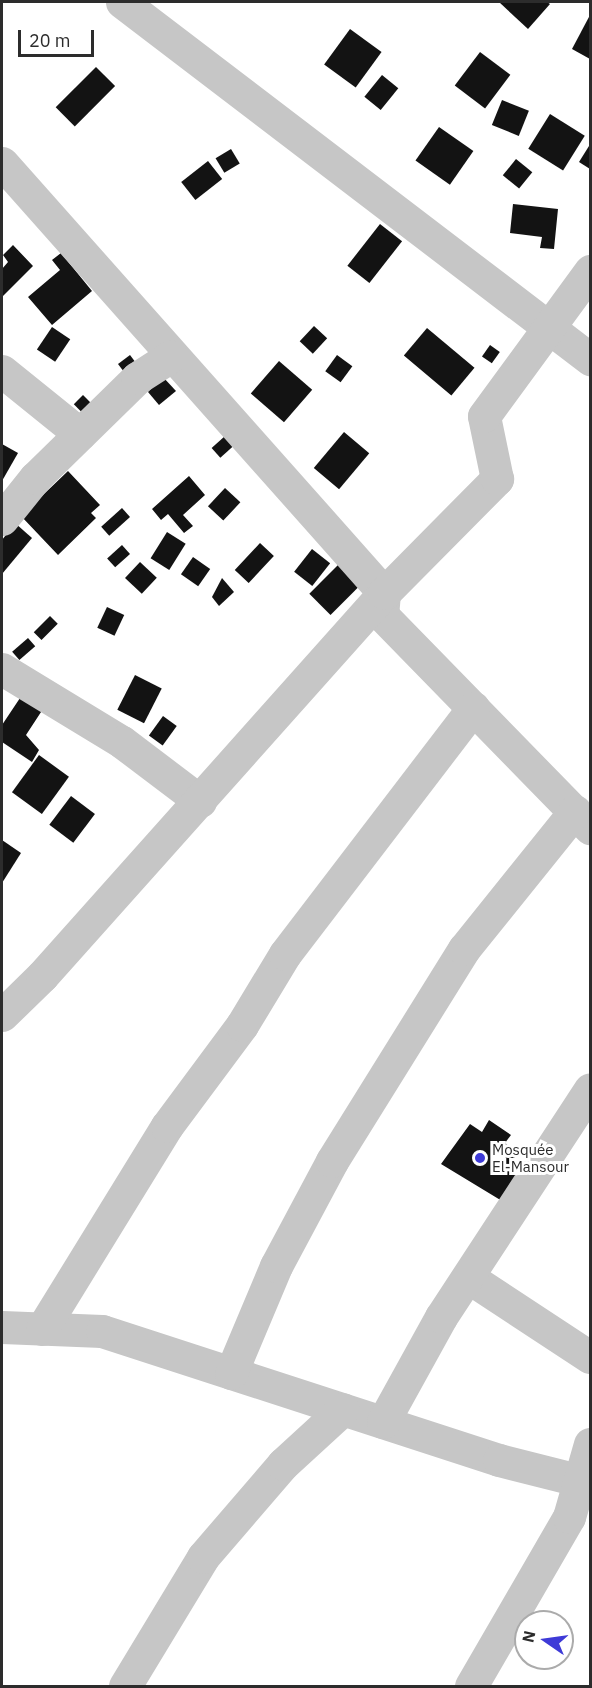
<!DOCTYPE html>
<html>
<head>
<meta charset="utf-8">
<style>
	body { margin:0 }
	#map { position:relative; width:592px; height:1688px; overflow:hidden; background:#fff; font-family:"IBM Plex Sans",sans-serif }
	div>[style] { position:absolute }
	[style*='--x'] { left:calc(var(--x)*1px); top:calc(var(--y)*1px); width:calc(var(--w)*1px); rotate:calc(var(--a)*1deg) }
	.building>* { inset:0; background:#131313; transform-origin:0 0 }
	.minor>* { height:33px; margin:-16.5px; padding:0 16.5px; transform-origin:16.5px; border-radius:16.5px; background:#c6c6c6 }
	.dots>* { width:16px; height:16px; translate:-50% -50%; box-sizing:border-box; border:3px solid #fff; border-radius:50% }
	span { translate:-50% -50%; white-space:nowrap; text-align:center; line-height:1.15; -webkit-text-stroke:6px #fff; paint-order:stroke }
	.poi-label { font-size:15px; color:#2c2c2c }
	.left { translate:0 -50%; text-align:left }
	.frame { position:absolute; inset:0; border:3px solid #2c2c2c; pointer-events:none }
	.north { position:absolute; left:514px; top:1610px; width:60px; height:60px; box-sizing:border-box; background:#fff; border:2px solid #ababab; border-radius:50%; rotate:283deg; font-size:16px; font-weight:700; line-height:24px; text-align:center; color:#2c2c2c }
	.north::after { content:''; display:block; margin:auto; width:21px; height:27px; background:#3e3ad7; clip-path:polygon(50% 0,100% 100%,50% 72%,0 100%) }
	.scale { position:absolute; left:18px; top:30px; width:76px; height:27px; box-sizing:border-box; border:3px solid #2c2c2c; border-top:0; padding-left:8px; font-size:18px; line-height:21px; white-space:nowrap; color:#2c2c2c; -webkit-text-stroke:4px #fff; paint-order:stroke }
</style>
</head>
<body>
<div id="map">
	<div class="building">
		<div style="clip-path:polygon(499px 2px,547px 2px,550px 4px,528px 29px)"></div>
		<div style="clip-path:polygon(590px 15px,590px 59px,572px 49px)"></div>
		<div style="left:350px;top:29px;width:39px;height:44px;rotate:36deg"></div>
		<div style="left:480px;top:52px;width:38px;height:42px;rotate:37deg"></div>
		<div style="left:96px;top:67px;width:27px;height:57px;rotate:45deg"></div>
		<div style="left:382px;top:75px;width:21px;height:28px;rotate:39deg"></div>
		<div style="left:502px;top:100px;width:29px;height:27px;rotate:22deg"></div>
		<div style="left:550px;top:114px;width:41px;height:41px;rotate:32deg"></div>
		<div style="left:439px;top:127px;width:42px;height:41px;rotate:35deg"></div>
		<div style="clip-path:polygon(589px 146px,590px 147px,590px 169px,579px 162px)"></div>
		<div style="left:231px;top:149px;width:17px;height:18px;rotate:59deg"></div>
		<div style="left:516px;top:159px;width:21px;height:21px;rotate:39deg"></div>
		<div style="left:208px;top:161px;width:23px;height:34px;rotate:52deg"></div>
		<div style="clip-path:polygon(513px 204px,558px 209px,554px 249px,540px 248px,542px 237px,510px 233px)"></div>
		<div style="left:380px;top:224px;width:28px;height:53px;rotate:38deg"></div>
		<div style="clip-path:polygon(13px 245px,33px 266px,2px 297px,2px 269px,8px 262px,3px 255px)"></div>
		<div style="clip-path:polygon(61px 253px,92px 291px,52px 325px,28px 297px,60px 270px,52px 260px)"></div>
		<div style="left:314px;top:326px;width:18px;height:21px;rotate:43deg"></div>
		<div style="left:52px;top:327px;width:22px;height:27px;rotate:34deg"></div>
		<div style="left:427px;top:328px;width:62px;height:36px;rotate:40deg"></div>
		<div style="left:490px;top:345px;width:12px;height:14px;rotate:35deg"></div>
		<div style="left:130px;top:355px;width:10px;height:15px;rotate:53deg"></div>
		<div style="left:337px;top:355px;width:19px;height:20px;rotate:36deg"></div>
		<div style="left:279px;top:361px;width:44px;height:43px;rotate:41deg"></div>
		<div style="clip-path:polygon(163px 377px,176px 391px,159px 405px,148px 392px)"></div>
		<div style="left:83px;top:395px;width:13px;height:13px;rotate:45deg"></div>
		<div style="left:344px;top:432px;width:33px;height:47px;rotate:40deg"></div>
		<div style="left:225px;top:436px;width:13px;height:18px;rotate:48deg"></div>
		<div style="clip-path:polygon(2px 444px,18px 453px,2px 481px)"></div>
		<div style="clip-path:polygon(68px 471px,100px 505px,91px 513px,96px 518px,58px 555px,21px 516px)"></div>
		<div style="clip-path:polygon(189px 476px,205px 495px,183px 515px,193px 526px,184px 533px,168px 514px,161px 520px,152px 509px)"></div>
		<div style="left:225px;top:488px;width:21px;height:25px;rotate:43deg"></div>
		<div style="left:122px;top:508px;width:12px;height:28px;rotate:48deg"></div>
		<div style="clip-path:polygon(15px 523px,32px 538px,2px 574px,2px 540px)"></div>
		<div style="left:167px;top:532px;width:22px;height:31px;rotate:32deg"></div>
		<div style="left:260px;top:543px;width:19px;height:37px;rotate:43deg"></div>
		<div style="left:122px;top:545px;width:12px;height:20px;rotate:48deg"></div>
		<div style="left:312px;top:549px;width:23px;height:29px;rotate:38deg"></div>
		<div style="left:193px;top:557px;width:21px;height:21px;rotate:35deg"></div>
		<div style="left:140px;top:562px;width:23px;height:22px;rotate:43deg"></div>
		<div style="left:339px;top:564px;width:30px;height:42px;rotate:45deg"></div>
		<div style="clip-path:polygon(222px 578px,234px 592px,219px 606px,212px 597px)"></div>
		<div style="left:107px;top:607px;width:19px;height:23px;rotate:25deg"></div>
		<div style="left:50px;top:616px;width:11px;height:23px;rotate:45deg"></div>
		<div style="left:28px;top:638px;width:11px;height:21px;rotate:49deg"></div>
		<div style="left:135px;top:675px;width:30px;height:39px;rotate:27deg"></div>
		<div style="clip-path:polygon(22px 695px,43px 709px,26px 735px,39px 750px,32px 762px,2px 742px,2px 725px)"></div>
		<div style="left:163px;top:716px;width:17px;height:24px;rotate:36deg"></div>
		<div style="left:39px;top:755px;width:37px;height:46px;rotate:36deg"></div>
		<div style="left:71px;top:796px;width:30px;height:36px;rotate:37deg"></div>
		<div style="clip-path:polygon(2px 840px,21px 853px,2px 883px)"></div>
		<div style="clip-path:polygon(489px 1120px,511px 1135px,505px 1143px,518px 1153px,509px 1166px,519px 1172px,502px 1201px,441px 1164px,470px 1124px,482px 1132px)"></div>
	</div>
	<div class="minor">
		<div style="--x:122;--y:2;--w:589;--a:37.34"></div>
		<div style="--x:2;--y:163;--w:575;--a:48.38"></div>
		<div style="--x:384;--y:593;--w:22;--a:95"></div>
		<div style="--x:382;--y:615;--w:298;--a:45.7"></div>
		<div style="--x:2;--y:371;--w:100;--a:38.9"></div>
		<div style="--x:2;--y:519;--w:53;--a:-51.2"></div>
		<div style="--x:35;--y:478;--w:143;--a:-44.4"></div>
		<div style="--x:137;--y:378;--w:40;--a:-32.9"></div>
		<div style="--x:2;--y:669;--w:140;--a:31.3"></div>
		<div style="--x:122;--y:742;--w:98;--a:37.1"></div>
		<div style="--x:2;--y:1015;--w:56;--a:-44.3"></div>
		<div style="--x:42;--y:976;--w:513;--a:-48.24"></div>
		<div style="--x:384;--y:593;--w:161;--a:-45.3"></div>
		<div style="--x:497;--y:479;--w:64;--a:-101.7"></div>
		<div style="--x:484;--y:416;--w:180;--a:-53.8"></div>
		<div style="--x:468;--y:1277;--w:146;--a:33.3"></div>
		<div style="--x:2;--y:1327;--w:100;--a:2.3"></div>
		<div style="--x:102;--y:1331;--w:417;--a:18"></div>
		<div style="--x:499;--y:1460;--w:94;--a:14.2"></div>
		<div style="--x:42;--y:1329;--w:238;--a:-58.4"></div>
		<div style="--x:167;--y:1126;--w:126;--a:-53.4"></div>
		<div style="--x:242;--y:1025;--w:83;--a:-58.8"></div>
		<div style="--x:285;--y:954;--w:310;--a:-52.6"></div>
		<div style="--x:231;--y:1373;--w:116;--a:-67.2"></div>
		<div style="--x:276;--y:1266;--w:119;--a:-61.9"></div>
		<div style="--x:332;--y:1161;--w:250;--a:-58.1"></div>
		<div style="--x:464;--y:949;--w:177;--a:-51.2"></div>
		<div style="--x:383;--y:1422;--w:120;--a:-61.1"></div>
		<div style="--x:441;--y:1317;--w:272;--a:-56.8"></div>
		<div style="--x:125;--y:1686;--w:151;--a:-58.8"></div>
		<div style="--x:203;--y:1557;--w:123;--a:-49.3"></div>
		<div style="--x:283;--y:1464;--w:81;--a:-42.5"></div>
		<div style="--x:471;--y:1686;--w:195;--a:-59.9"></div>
		<div style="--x:569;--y:1517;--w:76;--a:-74"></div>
	</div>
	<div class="dots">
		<div style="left:480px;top:1158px;background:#3e3ad7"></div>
	</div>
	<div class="poi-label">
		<span class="left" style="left:492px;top:1158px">Mosquée<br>El-Mansour</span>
	</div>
	<div class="frame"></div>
	<div class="north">N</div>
	<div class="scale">20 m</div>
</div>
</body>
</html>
